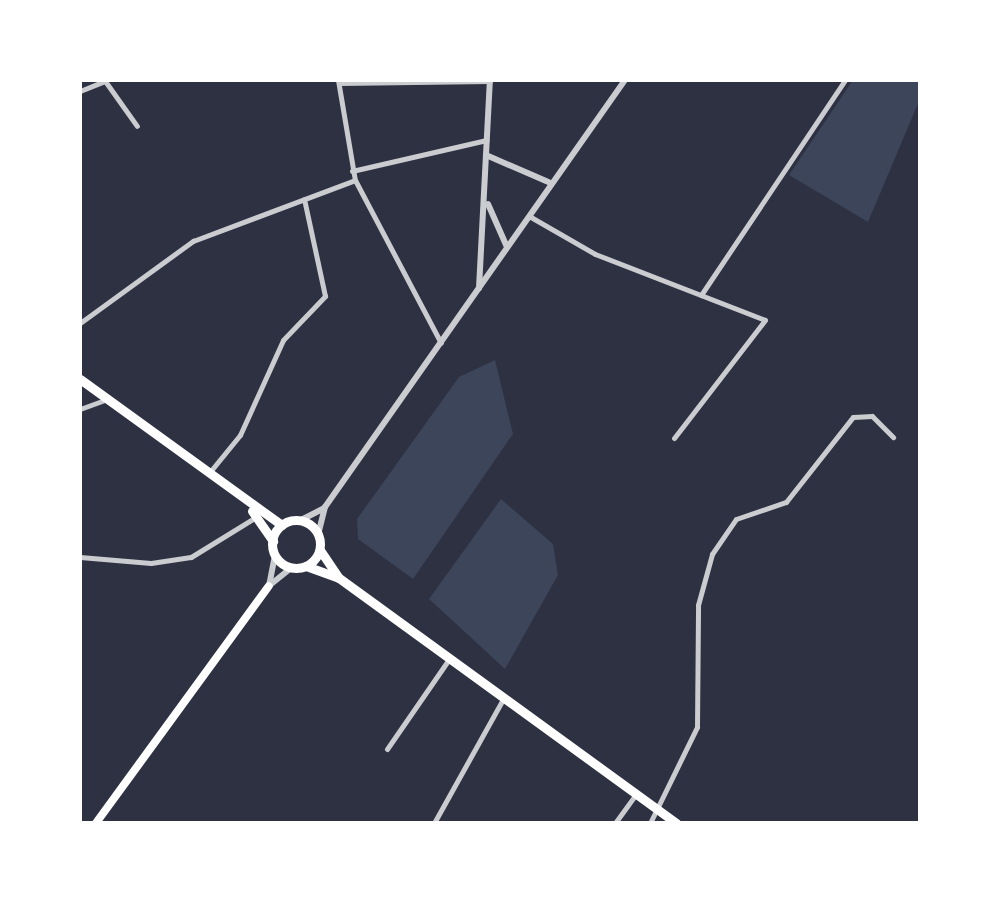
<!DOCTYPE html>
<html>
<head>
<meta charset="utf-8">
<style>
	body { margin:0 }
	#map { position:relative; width:1000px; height:903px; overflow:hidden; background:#2d3142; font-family:"IBM Plex Sans",sans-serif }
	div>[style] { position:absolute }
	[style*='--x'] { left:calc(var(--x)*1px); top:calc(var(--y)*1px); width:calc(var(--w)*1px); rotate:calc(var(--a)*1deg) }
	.green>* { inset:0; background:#3c4559 }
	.minor>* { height:5px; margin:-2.5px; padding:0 2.5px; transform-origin:2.5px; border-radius:2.5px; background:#caccd0 }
	.tertiary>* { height:6px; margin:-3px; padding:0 3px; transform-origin:3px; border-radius:3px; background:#caccd0 }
	.secondary>* { height:8px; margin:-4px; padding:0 4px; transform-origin:4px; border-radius:4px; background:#fff }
	.primary>* { height:9px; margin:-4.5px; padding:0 4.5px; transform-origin:4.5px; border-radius:4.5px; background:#fff }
	.primary>.ring { margin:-4.5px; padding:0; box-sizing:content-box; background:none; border:9px solid #fff; border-radius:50% }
	span { translate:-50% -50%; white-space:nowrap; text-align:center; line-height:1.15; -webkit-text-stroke:8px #fff; paint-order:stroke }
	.frame { position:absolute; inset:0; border:82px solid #fff; pointer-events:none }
</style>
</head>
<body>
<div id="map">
	<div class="green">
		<div style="clip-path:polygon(853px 80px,920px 80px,920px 99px,868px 222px,789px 175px)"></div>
		<div style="clip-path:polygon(495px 360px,513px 434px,413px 579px,358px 539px,357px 519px,459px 377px)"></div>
		<div style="clip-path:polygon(501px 499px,553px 544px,558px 575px,505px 669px,429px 599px)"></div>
	</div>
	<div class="minor">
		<div style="--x:338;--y:80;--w:101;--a:80.4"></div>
		<div style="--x:355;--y:180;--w:184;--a:62.2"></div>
		<div style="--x:105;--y:81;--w:55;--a:54.6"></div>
		<div style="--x:339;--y:83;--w:151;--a:-0.8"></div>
		<div style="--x:80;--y:91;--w:27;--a:-22"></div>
		<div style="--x:352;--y:171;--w:138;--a:-13"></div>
		<div style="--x:529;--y:216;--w:76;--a:29.9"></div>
		<div style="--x:595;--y:254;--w:182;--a:21.2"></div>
		<div style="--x:765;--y:320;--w:149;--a:127.6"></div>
		<div style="--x:701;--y:295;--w:259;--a:-56.2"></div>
		<div style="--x:80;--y:323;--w:140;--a:-36"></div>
		<div style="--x:193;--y:241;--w:173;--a:-20.6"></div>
		<div style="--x:80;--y:409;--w:27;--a:-20"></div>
		<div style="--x:209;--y:473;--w:49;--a:-50.8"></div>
		<div style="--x:240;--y:435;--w:104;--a:-65.6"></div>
		<div style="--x:283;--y:340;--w:61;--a:-46.3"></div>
		<div style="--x:325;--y:296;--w:99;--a:-102.2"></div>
		<div style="--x:80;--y:557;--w:71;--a:4.8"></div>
		<div style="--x:151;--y:563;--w:40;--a:-8.5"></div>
		<div style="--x:191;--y:557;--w:76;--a:-31.6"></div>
		<div style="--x:387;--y:749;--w:109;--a:-55.4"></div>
		<div style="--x:434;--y:823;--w:142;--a:-60.9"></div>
		<div style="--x:615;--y:823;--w:36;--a:-54"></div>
		<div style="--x:650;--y:823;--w:107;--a:-63.9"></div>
		<div style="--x:697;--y:727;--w:122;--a:-89.5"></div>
		<div style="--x:698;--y:605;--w:53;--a:-74.6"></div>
		<div style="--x:712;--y:554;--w:42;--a:-55.6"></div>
		<div style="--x:736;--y:519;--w:53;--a:-18.8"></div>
		<div style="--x:786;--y:502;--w:108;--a:-51.8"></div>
		<div style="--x:853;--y:417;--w:19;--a:-3"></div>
		<div style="--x:872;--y:416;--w:30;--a:45"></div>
	</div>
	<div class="tertiary">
		<div style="--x:486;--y:155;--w:68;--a:23.5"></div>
		<div style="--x:488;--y:204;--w:47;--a:66.2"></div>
		<div style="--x:479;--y:288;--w:208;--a:-87"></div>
		<div style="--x:299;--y:521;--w:28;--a:-27"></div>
		<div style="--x:318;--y:535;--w:29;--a:-76"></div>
		<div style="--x:325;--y:507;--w:522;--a:-54.91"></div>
		<div style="--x:270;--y:585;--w:27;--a:-39"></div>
		<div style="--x:269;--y:586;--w:32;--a:-79"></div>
	</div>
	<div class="secondary">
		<div style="--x:96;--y:823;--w:293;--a:-53.9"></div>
	</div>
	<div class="primary">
		<div style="--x:80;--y:379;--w:249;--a:35.9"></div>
		<div style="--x:252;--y:511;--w:37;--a:55"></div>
		<div class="ring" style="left:272px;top:520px;width:39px;height:39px"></div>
		<div style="--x:320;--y:550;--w:34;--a:56"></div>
		<div style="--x:339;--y:578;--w:417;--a:36"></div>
		<div style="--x:306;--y:566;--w:33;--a:20"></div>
	</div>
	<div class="frame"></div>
</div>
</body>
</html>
